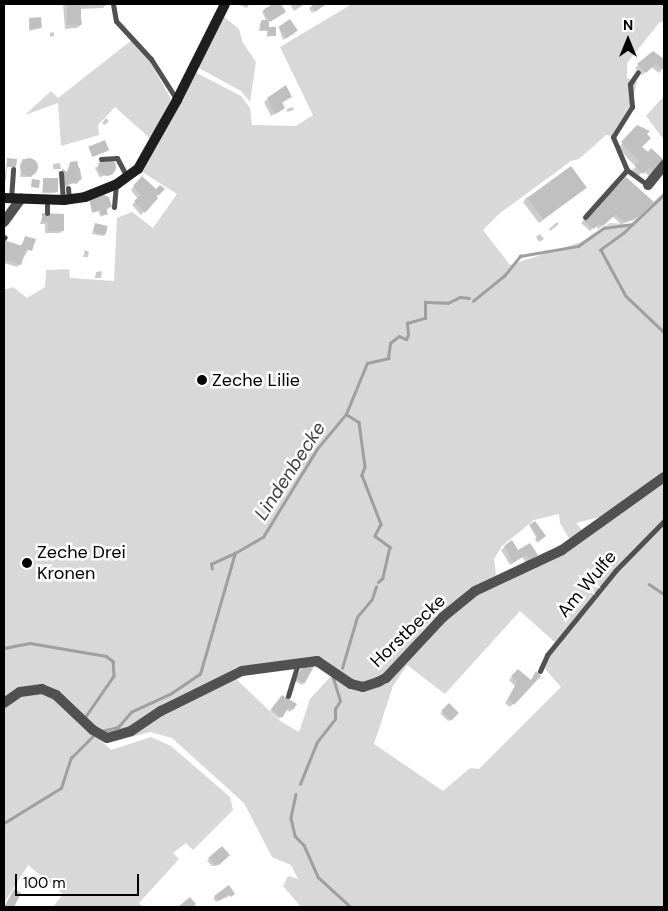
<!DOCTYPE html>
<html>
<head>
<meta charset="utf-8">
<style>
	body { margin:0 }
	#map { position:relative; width:668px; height:911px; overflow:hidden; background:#fff; font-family:"DM Sans",sans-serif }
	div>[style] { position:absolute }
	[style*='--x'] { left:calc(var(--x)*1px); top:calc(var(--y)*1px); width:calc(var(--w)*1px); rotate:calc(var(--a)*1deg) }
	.green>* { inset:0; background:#d8d8d8 }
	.shadow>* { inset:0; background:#0003; transform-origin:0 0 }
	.stream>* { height:2.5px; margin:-1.25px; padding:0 1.25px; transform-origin:1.25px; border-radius:1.25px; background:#9f9f9f }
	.building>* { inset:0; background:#c0c0c0; transform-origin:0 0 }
	.round { border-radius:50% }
	.lane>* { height:5px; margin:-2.5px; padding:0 2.5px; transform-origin:2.5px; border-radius:2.5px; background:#515151 }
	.street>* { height:10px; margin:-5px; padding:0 5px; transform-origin:5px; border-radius:5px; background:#515151 }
	.secondary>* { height:10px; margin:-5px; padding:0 5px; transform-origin:5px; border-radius:5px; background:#1e1e1e }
	.dots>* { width:14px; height:14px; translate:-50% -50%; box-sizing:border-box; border:2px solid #fff; border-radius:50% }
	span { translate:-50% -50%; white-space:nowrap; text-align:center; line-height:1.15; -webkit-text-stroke:5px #fff; paint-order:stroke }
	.poi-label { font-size:18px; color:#000 }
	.left { translate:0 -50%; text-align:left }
	.street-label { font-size:18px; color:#000 }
	.water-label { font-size:19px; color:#404040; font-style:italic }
	.frame { position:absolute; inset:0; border:5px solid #000; pointer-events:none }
	.north { position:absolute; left:603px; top:15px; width:50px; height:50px; -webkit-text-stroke:4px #fff; paint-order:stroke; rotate:0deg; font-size:14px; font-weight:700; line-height:20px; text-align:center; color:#000 }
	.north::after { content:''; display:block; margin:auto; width:18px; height:22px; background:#000; clip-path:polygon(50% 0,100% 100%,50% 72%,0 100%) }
	.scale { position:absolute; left:15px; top:874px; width:124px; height:22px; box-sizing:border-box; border:2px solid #000; border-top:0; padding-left:6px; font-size:15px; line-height:18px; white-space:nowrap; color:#000; -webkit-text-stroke:4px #fff; paint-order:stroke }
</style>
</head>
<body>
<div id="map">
	<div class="green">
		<div style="clip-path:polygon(evenodd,352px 4px,664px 4px,664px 21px,659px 23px,627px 63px,627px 78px,637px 82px,632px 101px,613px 136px,606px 135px,579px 159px,571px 161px,500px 213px,483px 230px,510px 265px,581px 242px,610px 223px,630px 224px,664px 192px,664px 474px,600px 517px,576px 523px,586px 535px,664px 480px,664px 907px,301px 907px,283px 886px,288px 876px,298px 879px,291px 865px,272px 857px,244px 803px,172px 738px,150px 732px,113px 742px,115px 736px,95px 730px,64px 699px,61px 701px,111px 750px,151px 737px,171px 746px,230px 797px,233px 810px,193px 850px,186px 843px,173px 853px,179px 859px,139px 903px,143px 907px,53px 907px,63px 894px,28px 865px,4px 903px,4px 705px,25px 691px,37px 690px,55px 696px,57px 693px,42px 687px,28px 687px,4px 700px,4px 290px,13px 287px,27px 298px,45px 287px,46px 270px,69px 269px,70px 278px,114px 281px,117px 218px,132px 212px,153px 228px,177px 194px,141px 171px,195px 72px,241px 96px,250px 108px,252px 125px,296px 126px,313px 115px,280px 47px,352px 4px,559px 514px,560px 523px,573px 545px,476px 593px,445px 618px,388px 679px,363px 688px,332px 675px,310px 699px,299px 732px,280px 721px,233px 676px,232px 672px,251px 665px,303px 659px,318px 660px,355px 683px,363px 684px,385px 676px,428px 624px,475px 586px,496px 575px,494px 559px,502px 546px,534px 520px,559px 514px,352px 4px,520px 611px,558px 645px,548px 657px,545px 669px,561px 687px,479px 769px,470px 768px,443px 791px,374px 744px,393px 686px,407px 665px,445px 694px,520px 611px)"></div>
		<div style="clip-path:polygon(223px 16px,239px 29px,243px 43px,256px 62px,250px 102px,241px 91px,197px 67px)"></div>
		<div style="clip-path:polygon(132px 40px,148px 58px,171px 99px,152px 140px,115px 107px,98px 125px,99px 135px,61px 146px,58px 103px,25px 115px,51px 91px,58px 98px)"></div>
		<div style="clip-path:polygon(664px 96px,664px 140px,646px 116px)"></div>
	</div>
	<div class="shadow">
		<div style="clip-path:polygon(63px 4px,107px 4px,103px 8px,80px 9px,82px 24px,77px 28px,65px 29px)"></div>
		<div style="clip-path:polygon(237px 4px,249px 4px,247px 8px)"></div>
		<div style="clip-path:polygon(275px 4px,280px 4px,285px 12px,267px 23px,267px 28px,275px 35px,267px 37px,267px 31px,259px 31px,260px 23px,267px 22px,262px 12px)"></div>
		<div style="clip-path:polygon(290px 4px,305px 4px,294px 11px)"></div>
		<div style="clip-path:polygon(314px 4px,323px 4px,324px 5px,312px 13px,309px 8px)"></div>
		<div style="clip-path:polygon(29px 19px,40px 28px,29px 31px)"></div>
		<div style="clip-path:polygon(279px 28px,295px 33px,283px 40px)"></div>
		<div style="clip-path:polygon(54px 32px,54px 36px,50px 37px,50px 33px)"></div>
		<div style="clip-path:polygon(653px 53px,664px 61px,664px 67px,659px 73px,651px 67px,642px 75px,635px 68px)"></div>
		<div style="clip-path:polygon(290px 97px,282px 103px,284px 108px,281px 111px,271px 116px,264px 102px,268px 99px)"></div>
		<div style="left:293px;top:107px;width:3px;height:7px;rotate:72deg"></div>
		<div style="clip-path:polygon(106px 118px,109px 121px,105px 125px,102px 123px)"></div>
		<div style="clip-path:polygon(638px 127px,640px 147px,663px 161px,649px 176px,643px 171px,638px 177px,631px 171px,636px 167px,618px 148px)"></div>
		<div style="clip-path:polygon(22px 159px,35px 160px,32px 177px,20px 177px)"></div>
		<div style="clip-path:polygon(7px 160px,15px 167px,7px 167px,6px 180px,4px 182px)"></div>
		<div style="left:110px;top:160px;width:11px;height:17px;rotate:63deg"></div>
		<div style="clip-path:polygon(60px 163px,61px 169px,53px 169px,53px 164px)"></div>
		<div style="clip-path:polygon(70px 163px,73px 168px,80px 168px,81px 179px,77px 184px,69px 183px,63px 188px,61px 171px,65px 176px)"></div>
		<div style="clip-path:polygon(142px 178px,156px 191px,163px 189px,141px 215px,132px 205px,138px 199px,131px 190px)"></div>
		<div style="clip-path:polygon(626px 178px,652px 202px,634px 220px,621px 224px,612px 216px,599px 229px,595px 226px,590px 231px,581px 223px)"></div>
		<div style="clip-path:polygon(44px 179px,57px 191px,55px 193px,42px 193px)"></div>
		<div style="clip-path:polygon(585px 188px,539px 223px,523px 202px,527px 197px)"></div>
		<div style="clip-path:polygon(90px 201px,110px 207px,100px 217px,99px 211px,92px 213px)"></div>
		<div style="clip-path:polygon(43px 214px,63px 230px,60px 233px,45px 233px,45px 224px,40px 224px)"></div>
		<div style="clip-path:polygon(557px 222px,559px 224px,550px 231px,549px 229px)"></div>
		<div style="clip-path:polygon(95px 225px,105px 234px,103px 236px,92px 234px)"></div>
		<div style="clip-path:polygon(540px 234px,544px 239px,539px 242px,536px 237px)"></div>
		<div style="clip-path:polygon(26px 237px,34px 240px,20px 264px,17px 267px,4px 263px,4px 241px,20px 247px)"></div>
		<div style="clip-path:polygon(85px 250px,89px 252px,88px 257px,83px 257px)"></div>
		<div style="clip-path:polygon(102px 271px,101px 278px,95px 278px,96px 272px)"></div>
		<div style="clip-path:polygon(530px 526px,543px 537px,535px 543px,537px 539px)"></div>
		<div style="clip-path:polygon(505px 547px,518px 552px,537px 555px,526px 563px,522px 557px,510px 565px,501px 550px)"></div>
		<div style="clip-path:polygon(303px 666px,304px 683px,302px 685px,295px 681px)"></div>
		<div style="clip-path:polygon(518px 670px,530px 681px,536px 673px,539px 676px,510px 707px,505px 703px,515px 686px,509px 680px)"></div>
		<div style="clip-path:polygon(280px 699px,295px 704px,290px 712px,285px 709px,279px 719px,270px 711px)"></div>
		<div style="left:449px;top:705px;width:11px;height:12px;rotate:45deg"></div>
		<div style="clip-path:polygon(222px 848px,228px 855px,216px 866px,212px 866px,207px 861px)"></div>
		<div style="clip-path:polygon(228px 887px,234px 894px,216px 902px,213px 898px)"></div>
	</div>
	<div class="stream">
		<div style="--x:664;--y:195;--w:55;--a:136.5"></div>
		<div style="--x:624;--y:233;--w:29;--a:144"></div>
		<div style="--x:601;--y:250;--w:52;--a:61.5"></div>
		<div style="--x:626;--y:296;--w:52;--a:43.5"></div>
		<div style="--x:473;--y:301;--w:40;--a:-39"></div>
		<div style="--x:504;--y:276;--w:26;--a:-51"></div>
		<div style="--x:520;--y:256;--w:59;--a:-9.8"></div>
		<div style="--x:578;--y:246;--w:32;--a:-35"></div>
		<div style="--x:604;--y:228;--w:29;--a:-8"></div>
		<div style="--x:346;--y:414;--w:15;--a:32"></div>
		<div style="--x:359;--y:422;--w:45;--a:82.4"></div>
		<div style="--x:365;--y:467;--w:9;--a:111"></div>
		<div style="--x:362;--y:475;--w:53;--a:68.8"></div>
		<div style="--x:381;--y:524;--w:13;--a:117"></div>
		<div style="--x:375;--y:536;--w:19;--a:36"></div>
		<div style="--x:390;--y:547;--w:32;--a:103"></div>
		<div style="--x:383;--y:578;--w:6;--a:135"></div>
		<div style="--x:212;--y:569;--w:5;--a:-101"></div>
		<div style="--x:211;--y:564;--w:26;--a:-25"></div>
		<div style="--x:649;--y:584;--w:18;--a:34"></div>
		<div style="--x:4;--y:648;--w:26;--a:-11"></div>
		<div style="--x:30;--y:643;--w:77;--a:9.7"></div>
		<div style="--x:106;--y:656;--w:9;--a:36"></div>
		<div style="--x:113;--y:661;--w:15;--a:86"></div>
		<div style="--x:114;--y:676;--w:51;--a:124.6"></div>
		<div style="--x:342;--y:668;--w:53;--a:-73.6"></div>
		<div style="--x:357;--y:617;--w:23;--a:-50"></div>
		<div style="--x:372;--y:599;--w:13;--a:-72"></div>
		<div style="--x:102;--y:731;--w:16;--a:-14"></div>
		<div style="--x:118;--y:727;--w:20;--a:-49"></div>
		<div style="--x:131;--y:712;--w:43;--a:-24.8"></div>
		<div style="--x:170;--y:694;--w:36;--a:-34"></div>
		<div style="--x:200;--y:674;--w:126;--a:-73.9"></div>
		<div style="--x:235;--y:553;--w:32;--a:-30"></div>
		<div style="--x:263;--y:537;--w:103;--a:-58.5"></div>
		<div style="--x:317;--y:449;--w:45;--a:-50.4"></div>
		<div style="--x:346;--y:414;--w:55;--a:-67.6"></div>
		<div style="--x:367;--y:363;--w:22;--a:-13"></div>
		<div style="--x:388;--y:358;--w:15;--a:-82"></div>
		<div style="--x:390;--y:343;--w:11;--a:-38"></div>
		<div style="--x:399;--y:336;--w:8;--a:23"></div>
		<div style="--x:406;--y:339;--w:4;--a:-63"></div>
		<div style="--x:408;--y:335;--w:12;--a:-95"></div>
		<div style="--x:407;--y:323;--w:19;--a:-16"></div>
		<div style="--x:425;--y:318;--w:16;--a:-90"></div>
		<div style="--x:425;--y:302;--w:23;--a:2"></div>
		<div style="--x:448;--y:303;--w:13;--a:-27"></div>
		<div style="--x:460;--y:297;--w:9;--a:6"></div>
		<div style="--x:300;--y:784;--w:45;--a:-68"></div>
		<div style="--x:317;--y:742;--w:29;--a:-52"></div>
		<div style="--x:335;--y:719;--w:10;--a:-90"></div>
		<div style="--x:335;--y:709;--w:9;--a:-58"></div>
		<div style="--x:340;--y:701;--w:24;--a:-107"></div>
		<div style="--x:296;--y:794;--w:25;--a:102"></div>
		<div style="--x:291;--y:818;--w:18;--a:77"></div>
		<div style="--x:295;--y:836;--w:13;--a:45"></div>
		<div style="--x:304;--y:845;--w:35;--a:66"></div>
		<div style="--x:318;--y:877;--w:45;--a:42.3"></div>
		<div style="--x:4;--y:823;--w:67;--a:-31.6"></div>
		<div style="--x:61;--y:788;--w:32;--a:-72"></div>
		<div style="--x:71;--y:758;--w:34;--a:-45"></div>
	</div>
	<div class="building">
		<div style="left:67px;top:4px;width:14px;height:21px"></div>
		<div style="clip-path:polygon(273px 4px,281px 4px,286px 12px,270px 22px,263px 10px)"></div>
		<div style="clip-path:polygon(312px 4px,324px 4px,325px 5px,315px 12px)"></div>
		<div style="left:41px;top:17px;width:11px;height:12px;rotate:85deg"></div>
		<div style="left:290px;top:19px;width:14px;height:14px;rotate:56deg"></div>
		<div style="clip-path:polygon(261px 20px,269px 20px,269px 27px,276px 27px,276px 36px,268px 36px,268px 30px,261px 30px)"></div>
		<div style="clip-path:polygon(653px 51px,664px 59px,664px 70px,655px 64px,646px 73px,637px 64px)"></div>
		<div style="clip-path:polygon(286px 85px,292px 97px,282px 102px,285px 108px,275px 114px,267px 98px)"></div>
		<div style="clip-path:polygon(637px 125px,650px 131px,647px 134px,651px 138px,642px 147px,648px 152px,651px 148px,664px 160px,654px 173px,649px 168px,643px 174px,635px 166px,639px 161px,621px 142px)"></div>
		<div style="left:105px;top:140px;width:11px;height:18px;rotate:68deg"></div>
		<div class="round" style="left:20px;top:158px;width:18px;height:18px"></div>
		<div style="clip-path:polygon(7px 158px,17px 159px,16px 167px,7px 167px)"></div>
		<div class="round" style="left:98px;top:158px;width:18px;height:18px"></div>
		<div style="clip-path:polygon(77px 161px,82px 179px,64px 187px,62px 168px,68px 173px,70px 162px)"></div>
		<div style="left:571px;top:166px;width:27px;height:54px;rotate:54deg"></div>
		<div style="clip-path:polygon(142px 176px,156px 189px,160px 185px,165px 189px,159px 195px,155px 194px,158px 198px,145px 213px,134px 201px,141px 195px,133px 186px)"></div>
		<div style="clip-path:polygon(626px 177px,654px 202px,640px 216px,625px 222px,616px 214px,603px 226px,599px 223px,594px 229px,583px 220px)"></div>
		<div style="left:43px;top:178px;width:15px;height:14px"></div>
		<div style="left:32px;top:179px;width:8px;height:8px;rotate:7deg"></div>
		<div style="clip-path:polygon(104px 195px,109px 197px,112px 207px,106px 208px,108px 214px,102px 216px,100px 210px,93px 212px,89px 200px)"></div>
		<div style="clip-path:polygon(42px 213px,64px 214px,64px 231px,48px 231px,48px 222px,42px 222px)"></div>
		<div style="left:95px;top:223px;width:13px;height:9px;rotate:13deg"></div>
		<div style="clip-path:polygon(25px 236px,36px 239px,32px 251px,26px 249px,21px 265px,4px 259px,4px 240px,22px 246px)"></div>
		<div style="clip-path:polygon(535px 521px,546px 536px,538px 542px,535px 539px,538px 537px,529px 525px)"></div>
		<div style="clip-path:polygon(512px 540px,518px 550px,530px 543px,538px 555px,530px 560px,526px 555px,513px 563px,504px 546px)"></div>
		<div style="left:305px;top:662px;width:10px;height:19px;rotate:29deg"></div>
		<div style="clip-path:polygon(518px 669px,531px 680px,536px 671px,541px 676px,514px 705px,508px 699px,517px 682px,511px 676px)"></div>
		<div style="clip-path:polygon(282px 695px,297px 704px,293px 710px,288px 708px,282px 718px,271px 709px)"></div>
		<div style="left:449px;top:703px;width:14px;height:11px;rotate:45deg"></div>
		<div style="clip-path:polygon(222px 846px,230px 855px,219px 865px,214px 864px,208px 858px)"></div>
		<div style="clip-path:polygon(229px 885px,235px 894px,231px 897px,229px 894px,219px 901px,214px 896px)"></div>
		<div style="clip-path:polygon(14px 889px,21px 893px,14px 907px,4px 907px)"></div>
		<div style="clip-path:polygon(190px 897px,196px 904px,193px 907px,178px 907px)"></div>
	</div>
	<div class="lane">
		<div style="--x:113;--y:4;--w:17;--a:80"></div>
		<div style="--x:116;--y:21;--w:52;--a:47.4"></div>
		<div style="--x:151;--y:59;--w:49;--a:57.6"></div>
		<div style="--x:101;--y:159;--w:16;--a:-4"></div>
		<div style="--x:117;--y:158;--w:21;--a:62"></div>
		<div style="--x:627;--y:170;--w:36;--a:-113"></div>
		<div style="--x:613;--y:137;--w:36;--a:-58"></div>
		<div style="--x:632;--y:107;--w:23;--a:-95"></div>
		<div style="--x:630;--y:84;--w:14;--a:-56"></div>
		<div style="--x:61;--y:173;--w:27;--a:86"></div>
		<div style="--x:68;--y:188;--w:11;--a:85"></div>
		<div style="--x:11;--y:199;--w:30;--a:-86"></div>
		<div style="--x:114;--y:207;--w:23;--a:-85"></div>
		<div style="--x:47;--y:213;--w:13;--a:-90"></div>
		<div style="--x:585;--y:217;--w:63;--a:-48.2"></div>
		<div style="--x:627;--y:170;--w:26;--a:36"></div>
		<div style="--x:4;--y:238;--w:1;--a:-45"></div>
		<div style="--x:540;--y:671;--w:17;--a:-66"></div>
		<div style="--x:547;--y:655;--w:109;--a:-50.9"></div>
		<div style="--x:616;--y:570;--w:69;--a:-45.6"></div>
		<div style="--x:288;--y:696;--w:34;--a:-73"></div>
	</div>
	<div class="street">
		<div style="--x:648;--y:185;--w:26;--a:-51"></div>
		<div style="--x:4;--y:222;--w:29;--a:-54"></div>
		<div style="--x:4;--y:703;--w:19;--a:-35"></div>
		<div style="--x:20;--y:692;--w:22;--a:-8"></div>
		<div style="--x:42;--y:689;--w:15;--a:23"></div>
		<div style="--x:56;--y:695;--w:51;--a:43.4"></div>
		<div style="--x:93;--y:730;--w:16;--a:30"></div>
		<div style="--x:107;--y:738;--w:25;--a:-16"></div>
		<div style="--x:131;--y:731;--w:36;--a:-34"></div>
		<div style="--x:161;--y:711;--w:90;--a:-26.3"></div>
		<div style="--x:242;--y:671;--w:76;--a:-7.6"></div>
		<div style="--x:317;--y:661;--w:41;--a:34.1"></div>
		<div style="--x:351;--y:684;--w:12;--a:14"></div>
		<div style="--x:363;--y:687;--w:16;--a:-18"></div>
		<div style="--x:378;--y:682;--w:9;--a:-27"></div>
		<div style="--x:386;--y:678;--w:83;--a:-46.9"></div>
		<div style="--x:443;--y:617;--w:41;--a:-39.1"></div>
		<div style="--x:475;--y:591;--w:96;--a:-25.2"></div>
		<div style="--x:562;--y:550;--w:125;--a:-35.6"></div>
	</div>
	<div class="secondary">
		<div style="--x:4;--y:198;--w:60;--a:1.9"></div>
		<div style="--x:64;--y:200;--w:21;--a:-8"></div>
		<div style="--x:85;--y:197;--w:35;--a:-22"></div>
		<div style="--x:117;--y:184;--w:26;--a:-36"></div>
		<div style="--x:138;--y:169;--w:79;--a:-60.5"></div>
		<div style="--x:177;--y:100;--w:107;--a:-63.4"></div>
	</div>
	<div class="dots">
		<div style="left:202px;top:380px;background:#000"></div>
		<div style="left:27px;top:563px;background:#000"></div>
	</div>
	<div class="poi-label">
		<span class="left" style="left:212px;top:380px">Zeche Lilie</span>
		<span class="left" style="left:37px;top:563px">Zeche Drei<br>Kronen</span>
	</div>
	<div class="street-label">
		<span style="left:587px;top:584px;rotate:-50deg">Am Wulfe</span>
		<span style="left:408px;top:631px;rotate:-44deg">Horstbecke</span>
	</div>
	<div class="water-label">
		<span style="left:290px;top:471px;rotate:-57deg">Lindenbecke</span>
	</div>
	<div class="frame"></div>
	<div class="north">N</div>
	<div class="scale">100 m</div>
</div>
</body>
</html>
